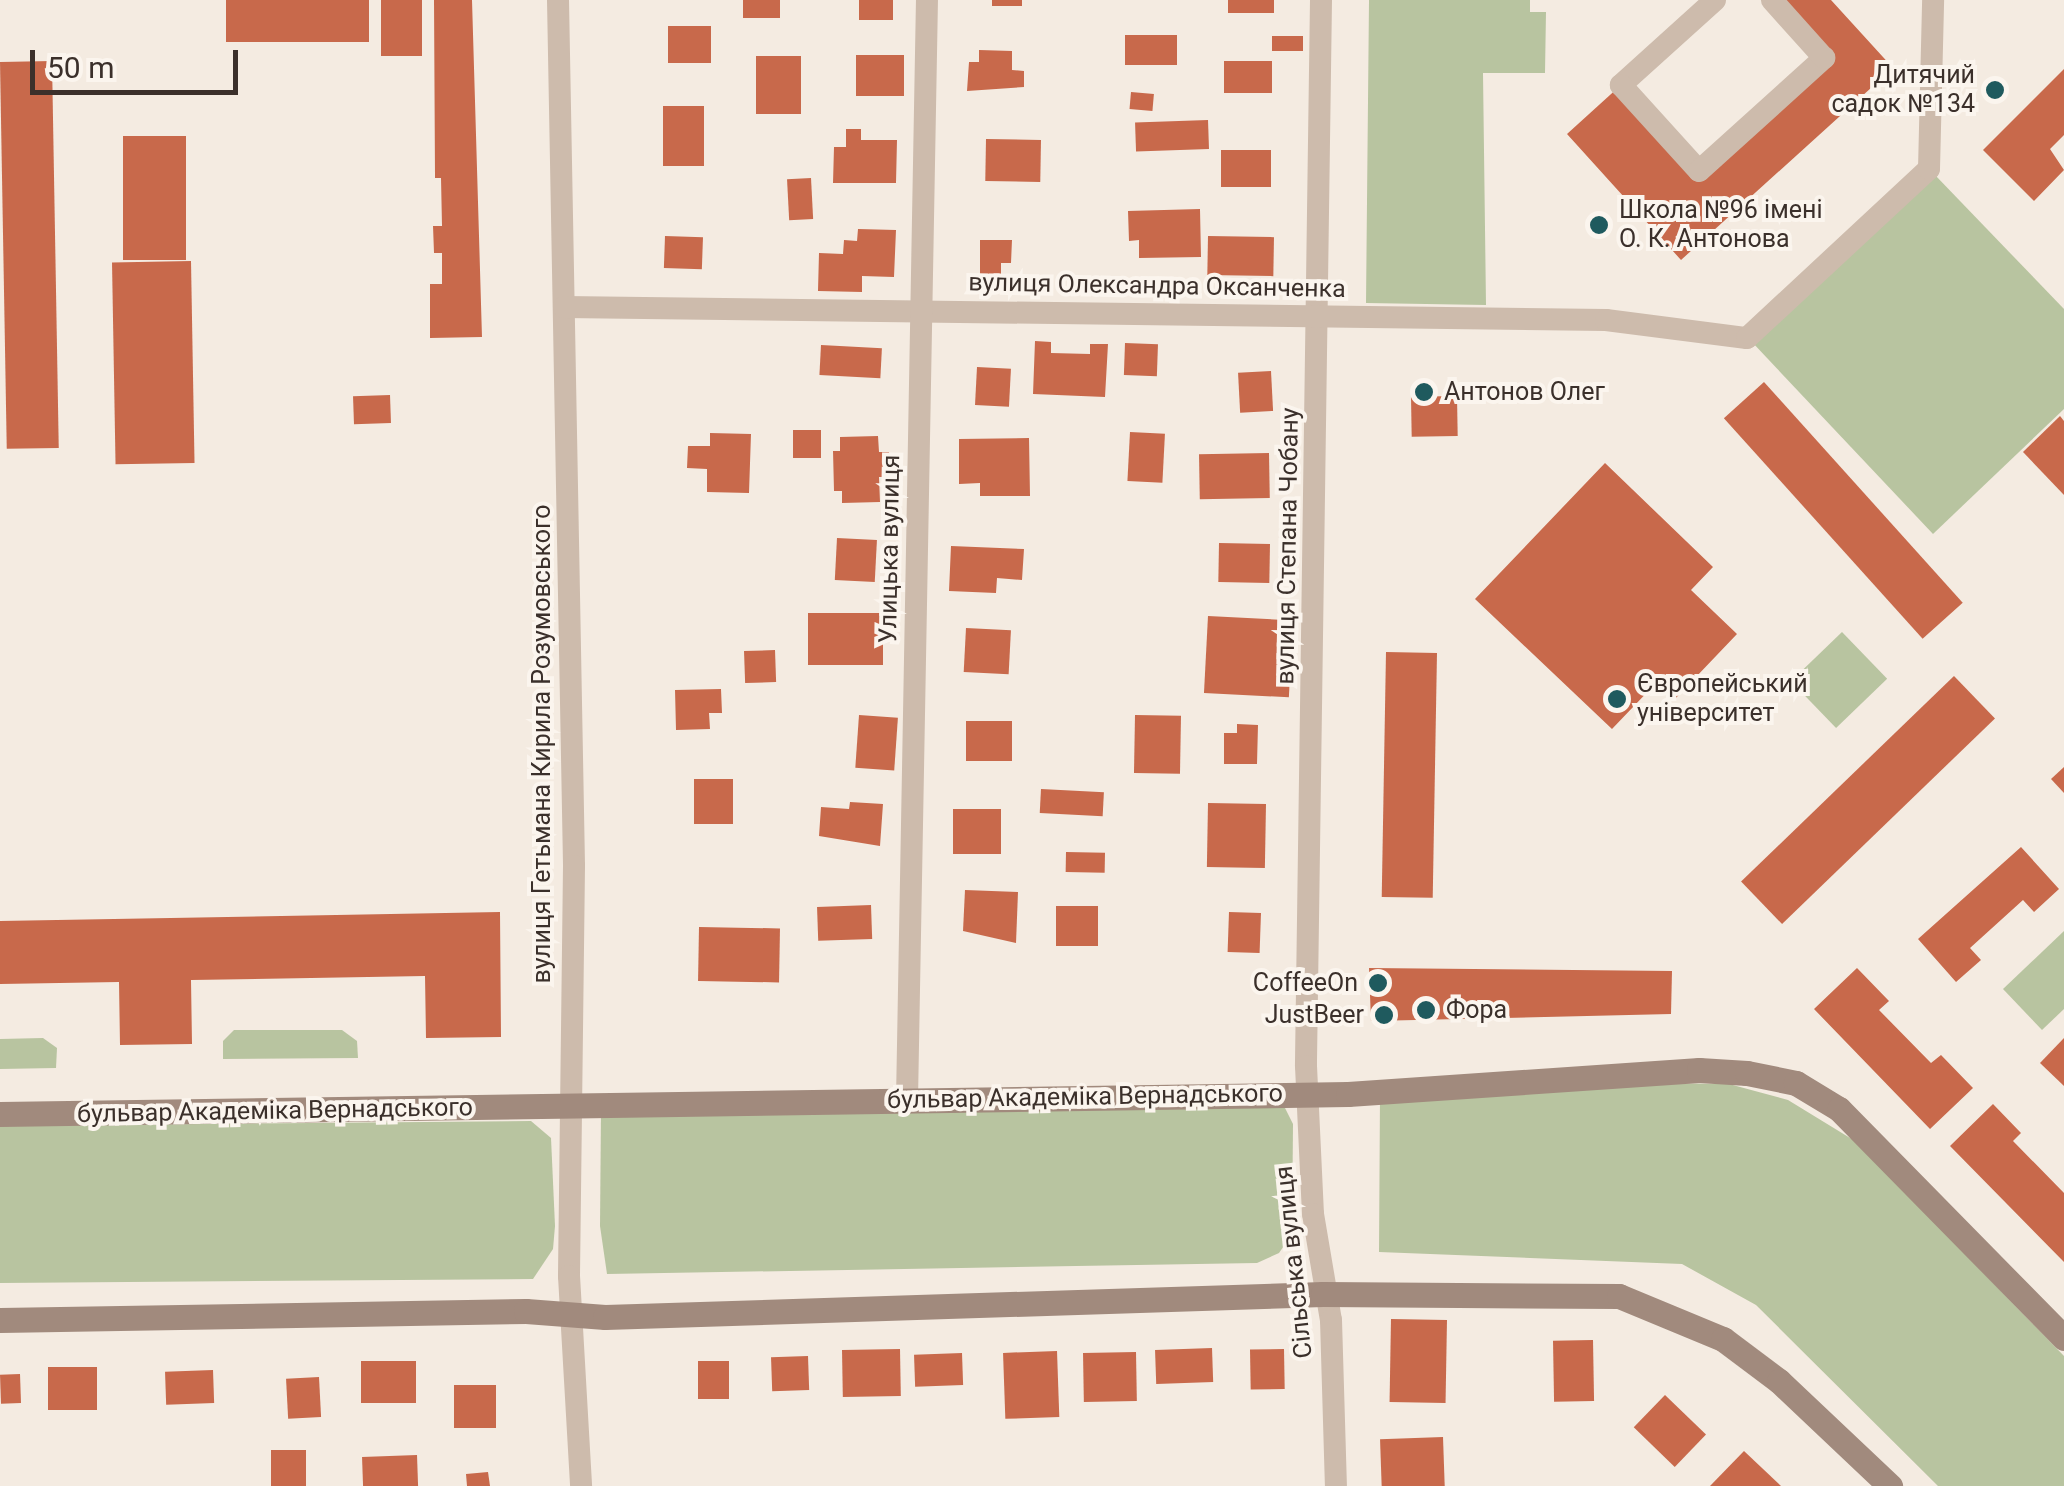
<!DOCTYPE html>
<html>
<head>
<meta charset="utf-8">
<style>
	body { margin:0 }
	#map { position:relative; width:2064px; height:1486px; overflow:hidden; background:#f4ebe1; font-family:Roboto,sans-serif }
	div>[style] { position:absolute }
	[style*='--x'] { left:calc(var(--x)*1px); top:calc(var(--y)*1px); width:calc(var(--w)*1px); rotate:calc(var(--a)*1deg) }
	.green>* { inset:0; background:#b8c4a0; transform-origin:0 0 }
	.building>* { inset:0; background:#c8694b; transform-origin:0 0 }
	.street>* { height:22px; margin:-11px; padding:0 11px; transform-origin:11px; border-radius:11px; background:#cdbbac }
	.secondary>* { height:25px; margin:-12.5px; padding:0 12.5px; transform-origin:12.5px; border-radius:12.5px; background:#a18a7d }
	.dots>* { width:28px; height:28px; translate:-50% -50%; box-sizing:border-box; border:5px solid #fbf5ee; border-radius:50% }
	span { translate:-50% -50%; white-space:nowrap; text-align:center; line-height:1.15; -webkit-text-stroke:8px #fbf5ee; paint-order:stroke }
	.poi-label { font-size:25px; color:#3b302b }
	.right { translate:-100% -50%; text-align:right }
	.left { translate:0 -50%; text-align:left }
	.street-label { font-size:25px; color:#3b302b }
	.scale { position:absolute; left:30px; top:50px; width:208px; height:45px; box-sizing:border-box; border:5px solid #3b302b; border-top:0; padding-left:12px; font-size:30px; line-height:35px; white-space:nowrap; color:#3b302b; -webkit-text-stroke:8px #fbf5ee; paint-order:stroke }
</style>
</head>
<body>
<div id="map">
	<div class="green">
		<div style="clip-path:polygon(1369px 0,1530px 0,1530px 12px,1546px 12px,1545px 73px,1483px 73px,1486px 305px,1366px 303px)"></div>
		<div style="clip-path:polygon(1935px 175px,2064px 309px,2064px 409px,1933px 534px,1751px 341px)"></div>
		<div style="left:1842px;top:632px;width:65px;height:71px;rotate:46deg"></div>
		<div style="clip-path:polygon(2064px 931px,2064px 1009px,2042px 1030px,2003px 989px)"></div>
		<div style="clip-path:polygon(234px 1030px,342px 1030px,357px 1041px,358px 1058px,223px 1059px,223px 1041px)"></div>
		<div style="clip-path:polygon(43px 1038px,57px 1048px,56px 1068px,0 1069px,0 1039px)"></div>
		<div style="clip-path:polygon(1645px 1083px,1729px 1084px,1788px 1100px,1855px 1141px,2064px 1356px,2064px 1486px,1938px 1486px,1756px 1305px,1682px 1264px,1379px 1252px,1380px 1095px)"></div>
		<div style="clip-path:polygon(1283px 1104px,1293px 1124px,1292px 1234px,1279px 1253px,1257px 1263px,607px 1274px,600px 1226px,601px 1112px)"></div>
		<div style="clip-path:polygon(531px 1121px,551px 1138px,555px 1226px,553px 1249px,533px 1279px,0 1283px,0 1126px)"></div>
	</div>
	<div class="building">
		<div style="left:226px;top:0;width:143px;height:42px"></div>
		<div style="left:381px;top:0;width:41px;height:56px"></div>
		<div style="clip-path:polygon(434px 0,472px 0,482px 337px,430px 338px,430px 284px,442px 284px,442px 253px,434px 253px,433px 226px,442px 226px,441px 178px,435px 178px)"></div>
		<div style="left:743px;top:0;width:37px;height:18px"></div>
		<div style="left:859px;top:0;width:34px;height:20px"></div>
		<div style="left:992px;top:0;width:30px;height:6px"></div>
		<div style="left:1228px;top:0;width:46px;height:13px"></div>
		<div style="clip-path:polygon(1772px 0,1831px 0,1893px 68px,1681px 260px,1567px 134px,1621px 85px,1699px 171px,1824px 58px)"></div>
		<div style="left:668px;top:26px;width:43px;height:37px"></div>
		<div style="left:1177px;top:35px;width:30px;height:52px;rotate:90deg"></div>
		<div style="left:1272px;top:36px;width:31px;height:15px"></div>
		<div style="clip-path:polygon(979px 50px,1012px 51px,1012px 70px,1024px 71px,1024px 87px,967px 91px,969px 62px,979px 62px)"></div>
		<div style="left:856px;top:55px;width:48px;height:41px"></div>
		<div style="left:756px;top:56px;width:45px;height:58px"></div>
		<div style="left:52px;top:61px;width:387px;height:52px;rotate:89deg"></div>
		<div style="left:1224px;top:61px;width:48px;height:32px"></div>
		<div style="clip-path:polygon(2064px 69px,2064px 135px,2050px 149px,2064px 170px,2034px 201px,1983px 150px)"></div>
		<div style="left:1131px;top:92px;width:23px;height:17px;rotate:5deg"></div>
		<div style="left:663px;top:106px;width:41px;height:60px"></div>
		<div style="left:1208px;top:120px;width:29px;height:73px;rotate:88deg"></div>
		<div style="clip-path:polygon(846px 129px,861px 129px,861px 140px,897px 140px,896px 183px,833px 183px,834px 147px,846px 147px)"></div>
		<div style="left:186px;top:136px;width:124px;height:63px;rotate:90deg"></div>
		<div style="left:986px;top:139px;width:55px;height:42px;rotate:1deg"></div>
		<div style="left:1221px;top:150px;width:50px;height:37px"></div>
		<div style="left:811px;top:178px;width:41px;height:24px;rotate:87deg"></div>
		<div style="clip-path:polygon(1200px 209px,1201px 257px,1139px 258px,1139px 240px,1129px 241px,1128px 211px)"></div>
		<div style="clip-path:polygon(858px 229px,896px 230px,894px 277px,862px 276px,862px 292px,818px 291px,819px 253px,843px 254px,844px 240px,857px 241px)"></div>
		<div style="left:665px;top:236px;width:38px;height:32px;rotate:2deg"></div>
		<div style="left:1208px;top:236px;width:66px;height:39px;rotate:1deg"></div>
		<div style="clip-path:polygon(980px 240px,1012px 240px,1011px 263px,1001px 263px,1001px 276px,980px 276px)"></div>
		<div style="left:191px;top:261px;width:202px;height:79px;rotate:89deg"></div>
		<div style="clip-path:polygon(1035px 341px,1051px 342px,1051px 353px,1090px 354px,1090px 344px,1108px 344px,1105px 397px,1033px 394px)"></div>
		<div style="left:1125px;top:343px;width:33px;height:32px;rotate:2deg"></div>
		<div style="left:821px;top:345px;width:61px;height:30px;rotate:3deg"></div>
		<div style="left:977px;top:367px;width:34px;height:38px;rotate:3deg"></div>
		<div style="left:1271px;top:371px;width:40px;height:33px;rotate:87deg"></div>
		<div style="left:1764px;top:382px;width:297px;height:54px;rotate:48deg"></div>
		<div style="left:390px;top:395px;width:28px;height:37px;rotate:88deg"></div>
		<div style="left:1457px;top:396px;width:40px;height:46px;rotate:89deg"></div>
		<div style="clip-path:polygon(2060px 416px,2064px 421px,2064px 495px,2023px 452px)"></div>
		<div style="left:821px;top:430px;width:28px;height:28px;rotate:90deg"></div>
		<div style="left:1130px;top:432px;width:35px;height:49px;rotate:3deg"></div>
		<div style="clip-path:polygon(710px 433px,751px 434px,749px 493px,707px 492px,707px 469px,687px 468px,688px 446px,710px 446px)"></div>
		<div style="clip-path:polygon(878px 436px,879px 452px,889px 452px,890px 477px,879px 477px,880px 502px,842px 503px,842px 491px,834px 491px,833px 451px,840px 451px,840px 437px)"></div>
		<div style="clip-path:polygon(1029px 438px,1030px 496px,980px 496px,980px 483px,959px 484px,959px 439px)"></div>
		<div style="left:1269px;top:453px;width:45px;height:70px;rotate:89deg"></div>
		<div style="clip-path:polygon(1605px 463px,1713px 567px,1691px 590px,1737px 634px,1674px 700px,1656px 683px,1612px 729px,1475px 599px)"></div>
		<div style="left:837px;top:538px;width:40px;height:42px;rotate:3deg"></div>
		<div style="left:1219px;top:543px;width:51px;height:39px;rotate:1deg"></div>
		<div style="clip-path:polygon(951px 546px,1024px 549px,1022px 580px,997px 578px,996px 593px,949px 591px)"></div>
		<div style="left:808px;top:613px;width:75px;height:52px"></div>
		<div style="left:1208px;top:616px;width:85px;height:77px;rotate:3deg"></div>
		<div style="left:966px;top:628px;width:45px;height:44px;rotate:3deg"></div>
		<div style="left:775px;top:650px;width:32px;height:31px;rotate:88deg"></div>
		<div style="left:1386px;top:652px;width:51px;height:245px;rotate:1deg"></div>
		<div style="left:1954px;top:676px;width:59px;height:296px;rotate:46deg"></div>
		<div style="clip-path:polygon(721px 689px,722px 713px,709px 713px,710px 729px,676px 730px,675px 690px)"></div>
		<div style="left:859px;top:715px;width:39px;height:53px;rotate:4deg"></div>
		<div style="left:1135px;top:715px;width:46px;height:58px;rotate:1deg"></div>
		<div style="left:1012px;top:721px;width:40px;height:46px;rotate:90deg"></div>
		<div style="clip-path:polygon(1237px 724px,1258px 725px,1257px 764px,1224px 764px,1224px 733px,1237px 733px)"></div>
		<div style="clip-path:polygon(2064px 767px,2064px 793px,2051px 779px)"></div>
		<div style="left:694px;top:779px;width:39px;height:45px"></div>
		<div style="left:1041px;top:789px;width:63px;height:24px;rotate:3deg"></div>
		<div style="clip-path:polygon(850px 802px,883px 804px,880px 846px,819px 836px,821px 807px,849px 809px)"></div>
		<div style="left:1208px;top:803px;width:58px;height:64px;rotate:1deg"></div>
		<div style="left:953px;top:809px;width:48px;height:45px"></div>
		<div style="clip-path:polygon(2021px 847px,2059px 889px,2034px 912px,2023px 900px,1970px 948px,1981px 960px,1956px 982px,1918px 939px)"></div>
		<div style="left:1066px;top:852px;width:39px;height:20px;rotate:1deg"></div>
		<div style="clip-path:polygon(965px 890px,1018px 892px,1016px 943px,963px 931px)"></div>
		<div style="left:871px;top:905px;width:34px;height:54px;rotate:88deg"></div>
		<div style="left:1056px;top:906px;width:42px;height:40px"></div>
		<div style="clip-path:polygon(500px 912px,501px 1037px,426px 1038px,425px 976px,191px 980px,192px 1044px,120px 1045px,119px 982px,0 984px,0 921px)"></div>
		<div style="left:1229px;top:912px;width:32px;height:40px;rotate:2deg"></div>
		<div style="left:699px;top:927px;width:81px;height:54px;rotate:1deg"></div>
		<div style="clip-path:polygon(1369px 968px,1672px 971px,1671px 1014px,1371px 1021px)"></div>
		<div style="clip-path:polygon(1857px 968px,1889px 1001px,1879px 1010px,1931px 1063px,1941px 1055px,1973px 1088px,1930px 1129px,1814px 1009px)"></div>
		<div style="clip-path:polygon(2064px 1038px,2064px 1086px,2040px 1063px)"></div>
		<div style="clip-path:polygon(1993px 1104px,2021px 1133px,2013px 1141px,2064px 1193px,2064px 1262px,1950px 1146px)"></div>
		<div style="left:1391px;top:1319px;width:56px;height:83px;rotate:1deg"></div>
		<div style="left:1593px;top:1340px;width:61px;height:40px;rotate:89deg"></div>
		<div style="left:1212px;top:1348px;width:34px;height:57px;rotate:88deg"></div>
		<div style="left:900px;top:1349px;width:47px;height:58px;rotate:89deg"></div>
		<div style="left:1284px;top:1349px;width:40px;height:34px;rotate:89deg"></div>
		<div style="left:1057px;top:1351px;width:66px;height:54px;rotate:88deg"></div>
		<div style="left:1136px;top:1352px;width:49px;height:53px;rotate:89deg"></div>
		<div style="left:962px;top:1353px;width:32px;height:48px;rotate:88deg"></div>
		<div style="left:808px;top:1356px;width:34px;height:37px;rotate:88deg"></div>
		<div style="left:416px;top:1361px;width:42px;height:55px;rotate:90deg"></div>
		<div style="left:729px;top:1361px;width:38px;height:31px;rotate:90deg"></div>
		<div style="left:48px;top:1367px;width:49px;height:43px"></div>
		<div style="left:213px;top:1370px;width:33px;height:48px;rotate:88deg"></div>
		<div style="left:20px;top:1374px;width:29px;height:20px;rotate:88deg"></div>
		<div style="left:319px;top:1377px;width:40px;height:33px;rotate:87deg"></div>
		<div style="left:454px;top:1385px;width:42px;height:43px"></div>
		<div style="left:1665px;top:1395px;width:57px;height:45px;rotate:44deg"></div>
		<div style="left:1443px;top:1437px;width:49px;height:63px;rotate:88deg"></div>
		<div style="left:271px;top:1450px;width:35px;height:36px"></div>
		<div style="clip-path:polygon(1744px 1451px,1781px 1486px,1710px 1486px)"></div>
		<div style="left:417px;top:1455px;width:31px;height:55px;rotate:88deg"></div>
		<div style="clip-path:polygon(488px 1472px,490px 1486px,467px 1486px,466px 1474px)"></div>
	</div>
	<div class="street">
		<div style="--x:558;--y:0;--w:866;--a:88.94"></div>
		<div style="--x:574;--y:866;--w:410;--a:90.7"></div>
		<div style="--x:569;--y:1276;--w:210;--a:86.7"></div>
		<div style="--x:1321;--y:0;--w:1066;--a:90.81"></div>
		<div style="--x:1306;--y:1066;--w:148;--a:87.3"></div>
		<div style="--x:1313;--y:1214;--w:108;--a:80.4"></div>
		<div style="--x:1331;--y:1320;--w:166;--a:88.3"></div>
		<div style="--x:1715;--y:0;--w:127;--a:137.9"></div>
		<div style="--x:1621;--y:85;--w:116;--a:47.8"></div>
		<div style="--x:1699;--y:171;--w:169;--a:-42.1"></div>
		<div style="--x:1824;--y:58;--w:78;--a:-131.9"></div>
		<div style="--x:564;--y:307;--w:1042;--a:0.71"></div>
		<div style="--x:1606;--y:320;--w:142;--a:7.3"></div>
		<div style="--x:1747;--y:338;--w:248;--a:-42.9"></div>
		<div style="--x:1929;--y:169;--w:169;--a:-88.6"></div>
		<div style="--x:907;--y:1100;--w:1100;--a:-88.96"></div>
	</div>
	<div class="secondary">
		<div style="--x:0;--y:1114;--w:1348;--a:-0.85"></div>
		<div style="--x:1348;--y:1094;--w:352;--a:-3.9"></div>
		<div style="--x:1699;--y:1070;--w:48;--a:3.6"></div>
		<div style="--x:1747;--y:1073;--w:50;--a:11.5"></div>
		<div style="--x:1796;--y:1083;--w:50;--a:31.2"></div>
		<div style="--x:1839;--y:1109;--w:321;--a:45.5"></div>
		<div style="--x:0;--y:1320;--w:526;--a:-0.98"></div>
		<div style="--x:526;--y:1311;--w:79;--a:4.3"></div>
		<div style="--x:605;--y:1317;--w:718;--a:-1.83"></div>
		<div style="--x:1323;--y:1294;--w:296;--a:0.4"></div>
		<div style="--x:1619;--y:1296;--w:113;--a:22.5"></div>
		<div style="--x:1723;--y:1339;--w:70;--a:36.9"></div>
		<div style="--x:1779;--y:1381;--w:153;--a:43.4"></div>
	</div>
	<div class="dots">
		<div style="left:1995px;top:90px;background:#1f5a5e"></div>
		<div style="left:1599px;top:225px;background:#1f5a5e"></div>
		<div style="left:1424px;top:392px;background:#1f5a5e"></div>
		<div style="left:1617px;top:699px;background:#1f5a5e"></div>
		<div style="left:1378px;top:983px;background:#1f5a5e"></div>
		<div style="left:1426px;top:1010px;background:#1f5a5e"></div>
		<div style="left:1384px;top:1015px;background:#1f5a5e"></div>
	</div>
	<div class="poi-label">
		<span class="right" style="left:1975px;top:90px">Дитячий<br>садок №134</span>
		<span class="left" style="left:1619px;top:225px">Школа №96 імені<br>О. К. Антонова</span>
		<span class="left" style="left:1444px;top:392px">Антонов Олег</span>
		<span class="left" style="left:1637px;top:699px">Європейський<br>університет</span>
		<span class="right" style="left:1358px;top:983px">CoffeeOn</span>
		<span class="left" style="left:1446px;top:1010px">Фора</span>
		<span class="right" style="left:1364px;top:1015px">JustBeer</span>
	</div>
	<div class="street-label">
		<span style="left:1157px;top:286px;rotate:1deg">вулиця Олександра Оксанченка</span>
		<span style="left:1288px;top:546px;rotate:-89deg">вулиця Степана Чобану</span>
		<span style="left:890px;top:549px;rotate:-89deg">Улицька вулиця</span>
		<span style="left:542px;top:744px;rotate:-90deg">вулиця Гетьмана Кирила Розумовського</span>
		<span style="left:1085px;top:1097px;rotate:-1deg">бульвар Академіка Вернадського</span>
		<span style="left:275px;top:1111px;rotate:-1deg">бульвар Академіка Вернадського</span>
		<span style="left:1294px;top:1262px;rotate:-96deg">Сільська вулиця</span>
	</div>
	<div class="scale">50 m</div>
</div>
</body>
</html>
